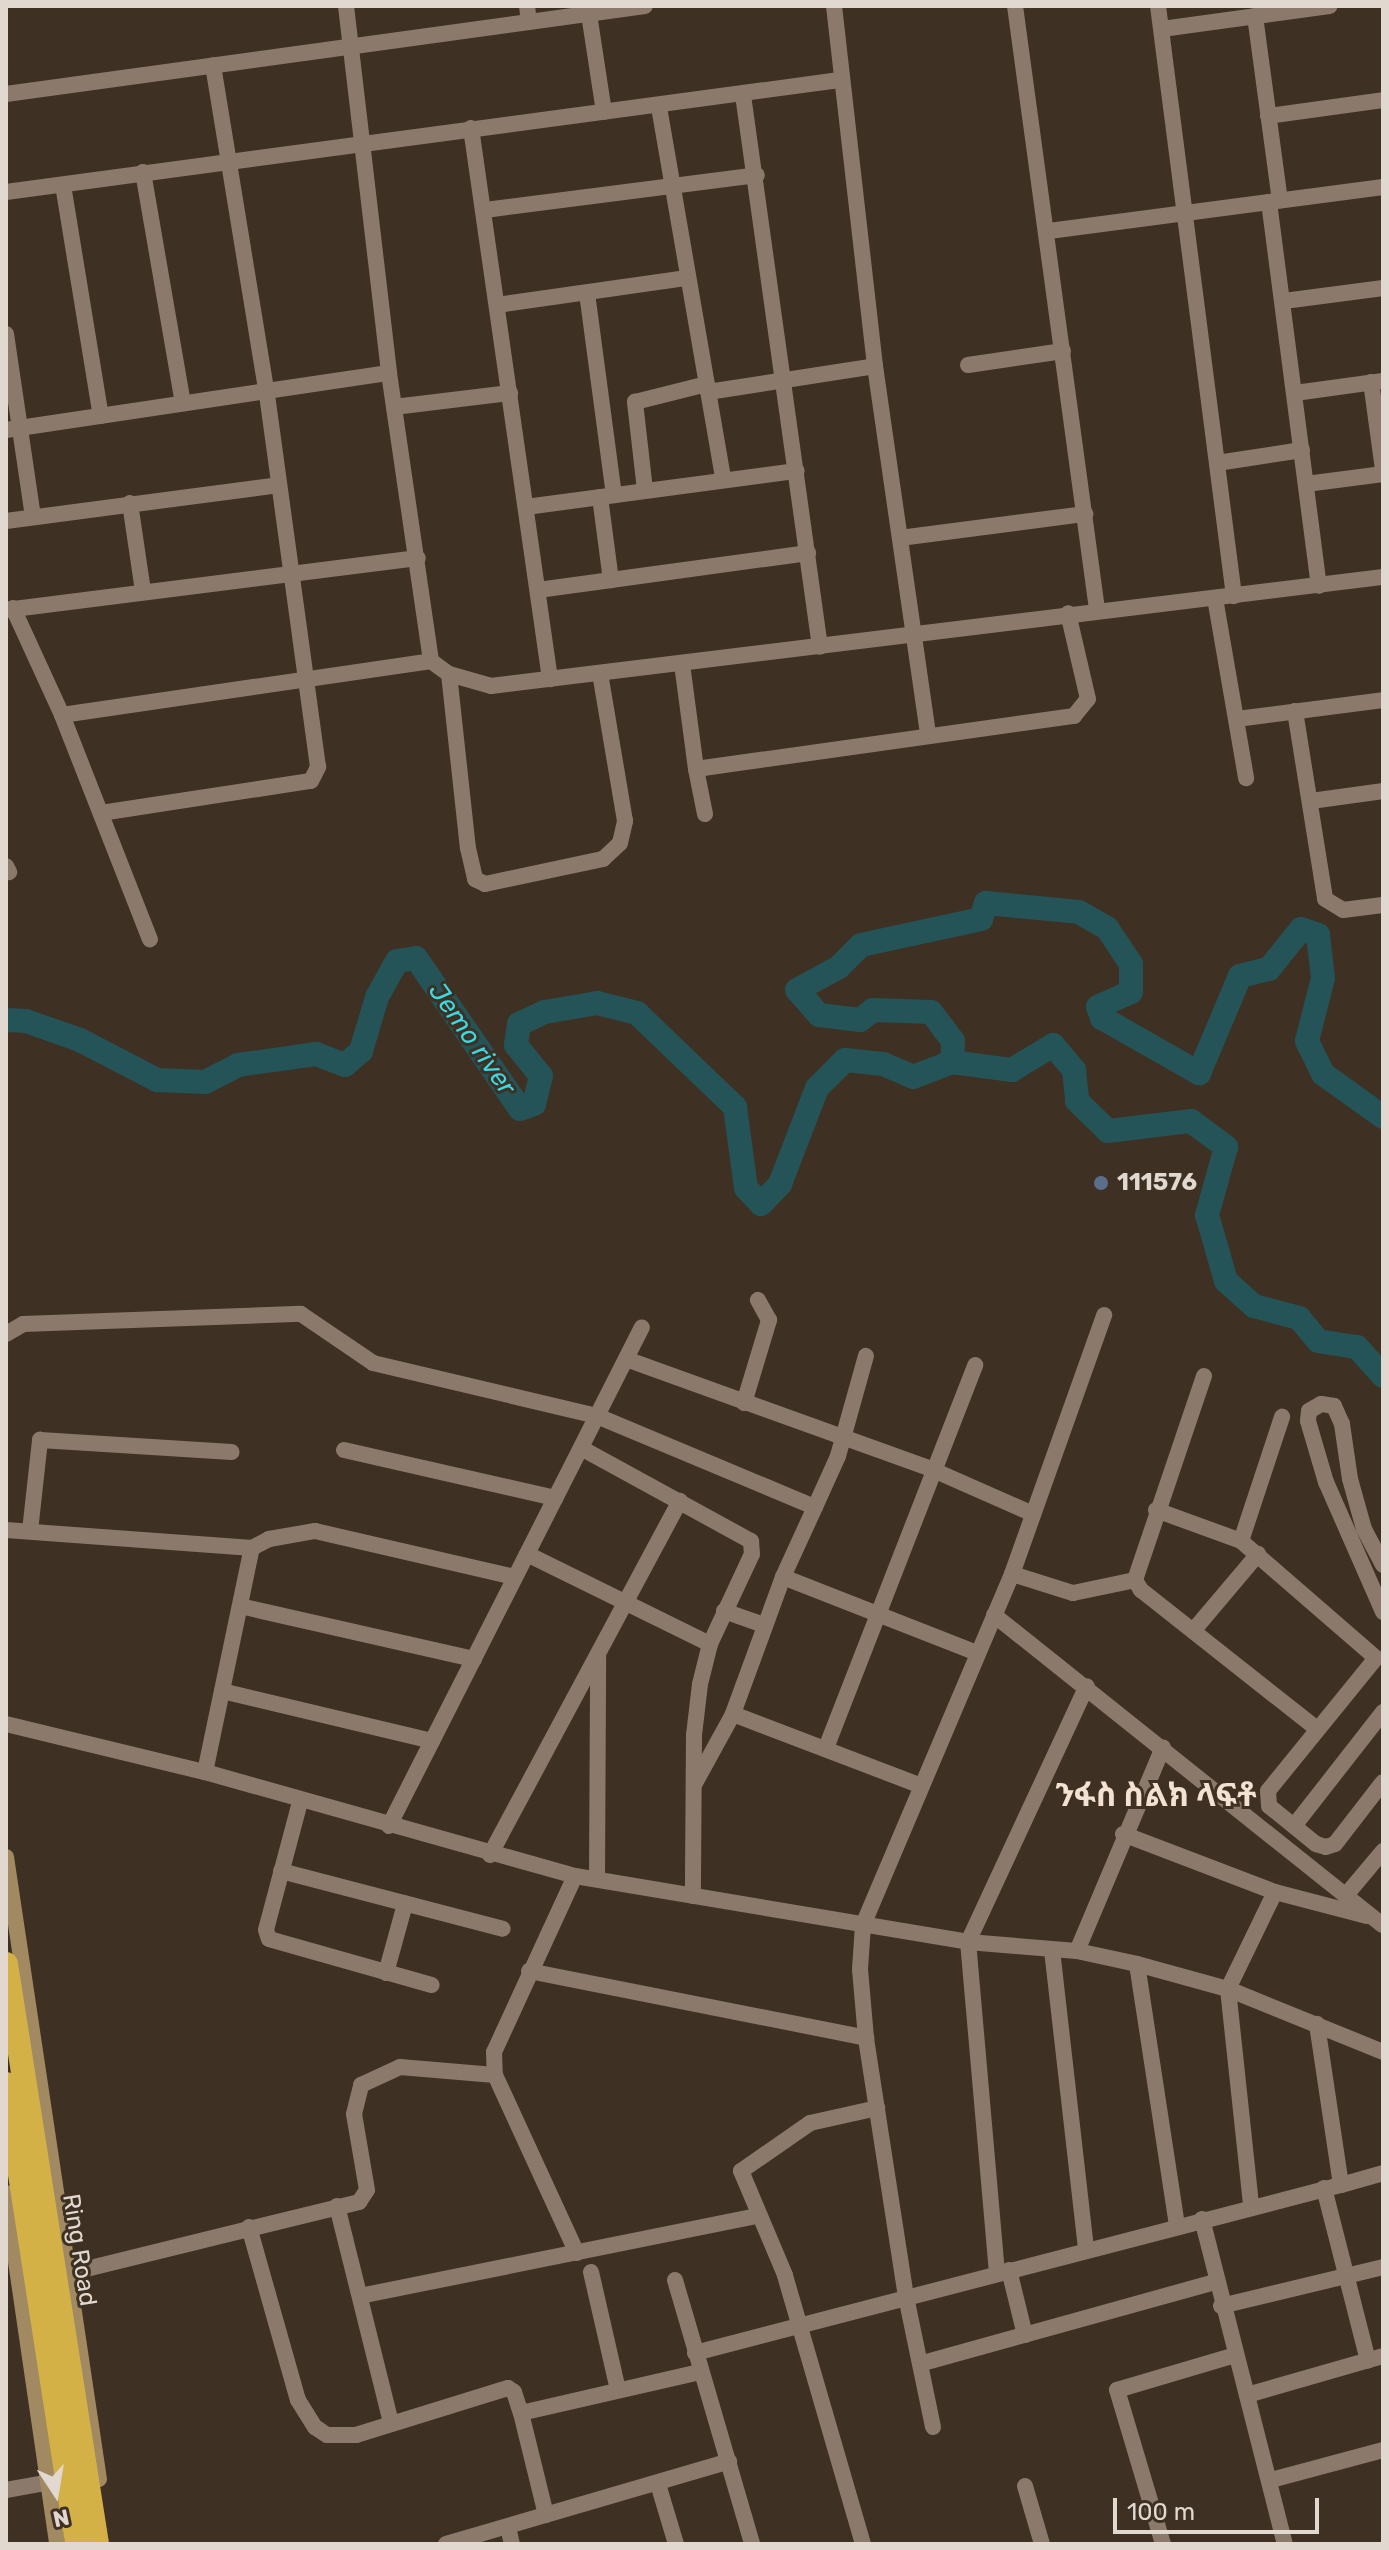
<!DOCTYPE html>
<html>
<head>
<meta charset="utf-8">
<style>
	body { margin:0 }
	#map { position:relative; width:1389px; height:2550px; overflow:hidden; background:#3e3023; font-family:Rubik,"Noto Sans Ethiopic",sans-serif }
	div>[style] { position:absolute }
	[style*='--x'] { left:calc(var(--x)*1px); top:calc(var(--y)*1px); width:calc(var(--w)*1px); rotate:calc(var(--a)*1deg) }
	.river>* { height:24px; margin:-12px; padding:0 12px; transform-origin:12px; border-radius:12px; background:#245457 }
	.street>* { height:16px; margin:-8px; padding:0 8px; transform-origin:8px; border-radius:8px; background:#8b7a6c }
	.secondary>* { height:16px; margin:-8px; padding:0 8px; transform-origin:8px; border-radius:8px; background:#a18a61 }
	.highway>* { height:24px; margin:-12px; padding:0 12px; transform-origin:12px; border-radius:12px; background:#d4b147 }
	.dots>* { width:22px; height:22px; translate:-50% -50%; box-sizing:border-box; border:4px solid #3e3023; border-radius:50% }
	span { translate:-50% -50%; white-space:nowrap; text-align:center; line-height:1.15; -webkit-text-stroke:6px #3e3023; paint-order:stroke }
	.poi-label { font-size:24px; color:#e1d8d0; font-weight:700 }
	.left { translate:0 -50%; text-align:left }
	.street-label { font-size:24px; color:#e1d8d0 }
	.water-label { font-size:26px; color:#39dae5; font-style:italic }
	.district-label { font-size:32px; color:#f3e1d1; font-weight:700 }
	.frame { position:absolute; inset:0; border:8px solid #e1d8d0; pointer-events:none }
	.north { position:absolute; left:16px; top:2454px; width:80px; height:80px; -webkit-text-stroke:6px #3e3023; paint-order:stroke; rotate:168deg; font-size:22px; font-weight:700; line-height:32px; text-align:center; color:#e1d8d0 }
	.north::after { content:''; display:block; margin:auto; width:28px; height:36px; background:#e1d8d0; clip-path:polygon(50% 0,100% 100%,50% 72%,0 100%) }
	.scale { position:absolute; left:1113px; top:2498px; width:206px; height:36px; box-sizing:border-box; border:4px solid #e1d8d0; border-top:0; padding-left:10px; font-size:24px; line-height:28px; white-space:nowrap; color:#e1d8d0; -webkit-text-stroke:6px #3e3023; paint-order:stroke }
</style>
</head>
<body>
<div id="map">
	<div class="river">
		<div style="--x:6;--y:1020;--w:20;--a:3"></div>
		<div style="--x:26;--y:1021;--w:57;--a:19.4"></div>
		<div style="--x:80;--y:1040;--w:87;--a:27.5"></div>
		<div style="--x:157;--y:1080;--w:48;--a:2.4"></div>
		<div style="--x:205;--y:1082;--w:37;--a:-27"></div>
		<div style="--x:238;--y:1065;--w:79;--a:-8"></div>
		<div style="--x:316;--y:1054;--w:31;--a:21"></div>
		<div style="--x:345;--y:1065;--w:21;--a:-41"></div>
		<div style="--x:361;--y:1051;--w:56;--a:-73.5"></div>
		<div style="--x:377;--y:997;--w:41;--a:-60.9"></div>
		<div style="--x:397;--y:961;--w:19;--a:-9"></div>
		<div style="--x:416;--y:958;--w:183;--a:55.4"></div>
		<div style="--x:520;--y:1109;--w:15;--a:-20"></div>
		<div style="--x:534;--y:1104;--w:29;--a:-76"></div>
		<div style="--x:541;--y:1076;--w:40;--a:-129"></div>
		<div style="--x:516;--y:1045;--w:21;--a:-82"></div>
		<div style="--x:519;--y:1024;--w:29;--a:-25"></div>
		<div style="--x:545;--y:1012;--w:53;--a:-9.8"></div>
		<div style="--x:597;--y:1003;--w:41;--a:14"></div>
		<div style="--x:637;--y:1013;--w:136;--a:43.8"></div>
		<div style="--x:735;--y:1107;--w:82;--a:82.3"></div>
		<div style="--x:746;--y:1188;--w:22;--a:47"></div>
		<div style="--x:761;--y:1204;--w:28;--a:-46"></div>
		<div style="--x:780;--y:1184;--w:103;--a:-68.9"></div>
		<div style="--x:817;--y:1088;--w:40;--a:-45"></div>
		<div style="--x:845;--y:1060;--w:38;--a:6"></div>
		<div style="--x:883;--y:1064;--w:33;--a:23"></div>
		<div style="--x:913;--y:1077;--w:42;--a:-21"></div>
		<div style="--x:952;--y:1062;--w:61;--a:7.6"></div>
		<div style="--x:1012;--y:1070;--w:48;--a:-31.4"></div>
		<div style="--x:1053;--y:1045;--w:33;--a:50"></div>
		<div style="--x:1074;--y:1070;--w:31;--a:84"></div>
		<div style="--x:1077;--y:1101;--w:43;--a:44.1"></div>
		<div style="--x:1108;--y:1131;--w:84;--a:-6.9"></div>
		<div style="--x:1191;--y:1121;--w:44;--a:36.6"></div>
		<div style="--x:1226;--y:1147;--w:71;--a:105.6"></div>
		<div style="--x:1207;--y:1215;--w:69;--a:73.9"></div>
		<div style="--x:1226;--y:1281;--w:38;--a:42"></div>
		<div style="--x:1254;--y:1306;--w:47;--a:14.9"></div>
		<div style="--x:1299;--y:1318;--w:30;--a:50"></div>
		<div style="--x:1318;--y:1341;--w:39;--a:9"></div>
		<div style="--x:1357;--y:1347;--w:39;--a:48"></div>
		<div style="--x:952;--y:1062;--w:21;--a:-87"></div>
		<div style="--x:953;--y:1041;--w:36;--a:-127"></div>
		<div style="--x:931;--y:1012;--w:58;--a:-178"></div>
		<div style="--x:873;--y:1010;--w:16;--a:142"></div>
		<div style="--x:860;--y:1020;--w:41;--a:-173"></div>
		<div style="--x:819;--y:1015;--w:33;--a:-131"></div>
		<div style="--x:797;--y:990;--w:48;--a:-28.7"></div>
		<div style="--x:839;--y:967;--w:31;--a:-45"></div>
		<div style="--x:861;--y:945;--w:123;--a:-12.2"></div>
		<div style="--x:981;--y:919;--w:17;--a:-73"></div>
		<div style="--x:986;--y:903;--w:93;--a:5.5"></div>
		<div style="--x:1079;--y:912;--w:32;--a:30"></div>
		<div style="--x:1107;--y:928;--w:43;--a:56.3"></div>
		<div style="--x:1131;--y:964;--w:28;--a:90"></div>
		<div style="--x:1131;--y:992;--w:36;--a:156"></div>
		<div style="--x:1098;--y:1007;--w:12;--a:70"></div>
		<div style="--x:1102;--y:1018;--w:112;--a:29.6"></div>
		<div style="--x:1199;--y:1073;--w:105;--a:-67.1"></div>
		<div style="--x:1240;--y:976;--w:30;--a:-14"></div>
		<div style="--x:1269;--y:969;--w:51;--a:-51.3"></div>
		<div style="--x:1301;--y:929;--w:18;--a:19"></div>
		<div style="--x:1318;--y:935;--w:43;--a:83.4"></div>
		<div style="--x:1323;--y:978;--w:65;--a:104.3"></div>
		<div style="--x:1307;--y:1041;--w:37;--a:64"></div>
		<div style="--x:1323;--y:1074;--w:74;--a:35.6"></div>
	</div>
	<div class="street">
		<div style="--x:346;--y:6;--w:370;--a:83.3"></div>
		<div style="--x:389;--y:373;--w:291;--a:81.7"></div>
		<div style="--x:431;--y:661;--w:22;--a:36"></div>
		<div style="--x:449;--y:674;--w:44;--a:15.9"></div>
		<div style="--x:491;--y:686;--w:899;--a:-6.97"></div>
		<div style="--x:527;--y:6;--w:16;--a:83"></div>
		<div style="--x:834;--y:6;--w:362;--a:83.5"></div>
		<div style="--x:875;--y:366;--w:371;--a:81.8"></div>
		<div style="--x:1015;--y:6;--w:609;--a:82.26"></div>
		<div style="--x:1158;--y:6;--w:595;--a:82.66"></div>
		<div style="--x:589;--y:14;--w:99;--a:81.3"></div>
		<div style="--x:1255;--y:16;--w:186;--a:82.3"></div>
		<div style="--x:1162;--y:29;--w:169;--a:-7.8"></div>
		<div style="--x:6;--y:94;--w:645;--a:-7.84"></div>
		<div style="--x:743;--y:95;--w:557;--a:82.06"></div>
		<div style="--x:659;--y:107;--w:377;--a:80.2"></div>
		<div style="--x:1268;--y:116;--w:116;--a:-7.9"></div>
		<div style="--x:471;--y:128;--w:557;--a:81.84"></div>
		<div style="--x:143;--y:172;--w:234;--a:80.2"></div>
		<div style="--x:63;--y:185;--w:234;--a:80.7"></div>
		<div style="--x:6;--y:192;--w:841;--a:-7.65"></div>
		<div style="--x:1269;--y:202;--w:387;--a:82.6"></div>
		<div style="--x:485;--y:210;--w:274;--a:-7.3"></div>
		<div style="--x:1049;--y:231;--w:337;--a:-7.5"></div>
		<div style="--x:587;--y:293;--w:204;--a:82.4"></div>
		<div style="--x:1284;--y:301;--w:100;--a:-7.5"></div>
		<div style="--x:497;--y:305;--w:192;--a:-8.1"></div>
		<div style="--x:6;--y:334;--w:185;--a:81.6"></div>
		<div style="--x:968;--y:365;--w:96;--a:-8.4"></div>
		<div style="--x:1371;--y:382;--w:89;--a:82.2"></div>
		<div style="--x:708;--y:392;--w:169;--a:-8.8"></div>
		<div style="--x:1295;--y:393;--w:89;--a:-7.8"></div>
		<div style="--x:394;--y:407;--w:117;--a:-6.9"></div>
		<div style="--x:6;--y:430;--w:387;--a:-8.5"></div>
		<div style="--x:1217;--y:463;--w:86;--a:-8.7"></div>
		<div style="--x:1306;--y:484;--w:78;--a:-7.4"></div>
		<div style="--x:645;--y:490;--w:89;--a:-96.5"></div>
		<div style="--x:635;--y:402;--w:74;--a:-14"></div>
		<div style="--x:600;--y:497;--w:84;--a:82.5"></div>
		<div style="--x:611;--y:580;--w:199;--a:-7.8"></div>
		<div style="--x:130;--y:503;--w:89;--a:81.6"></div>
		<div style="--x:526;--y:507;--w:273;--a:-7.6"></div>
		<div style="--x:6;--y:521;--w:275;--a:-7.5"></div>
		<div style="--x:900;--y:538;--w:187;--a:-7.4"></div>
		<div style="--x:538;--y:590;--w:74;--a:-7.8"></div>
		<div style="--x:1215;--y:598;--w:183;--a:80.2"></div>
		<div style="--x:13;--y:608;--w:118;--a:65.4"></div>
		<div style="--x:62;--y:715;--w:241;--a:68.6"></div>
		<div style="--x:6;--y:610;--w:415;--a:-7.2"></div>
		<div style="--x:682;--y:664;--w:106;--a:82.4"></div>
		<div style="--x:696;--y:769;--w:382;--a:-8"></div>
		<div style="--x:1074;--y:716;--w:22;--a:-51"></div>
		<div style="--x:1088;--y:699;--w:88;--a:-103.1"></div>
		<div style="--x:449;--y:674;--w:175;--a:83.8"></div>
		<div style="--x:468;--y:848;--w:32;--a:77"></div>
		<div style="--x:475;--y:879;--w:11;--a:27"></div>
		<div style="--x:485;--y:884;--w:121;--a:-12"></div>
		<div style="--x:603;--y:859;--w:23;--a:-43"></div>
		<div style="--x:620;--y:843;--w:23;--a:-77"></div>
		<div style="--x:625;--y:821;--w:150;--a:-99.6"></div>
		<div style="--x:1295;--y:711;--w:190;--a:80.9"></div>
		<div style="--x:1325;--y:899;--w:21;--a:31"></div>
		<div style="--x:1343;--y:910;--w:40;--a:-7.1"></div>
		<div style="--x:62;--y:715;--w:373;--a:-8.3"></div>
		<div style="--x:1237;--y:719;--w:147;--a:-7.4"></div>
		<div style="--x:696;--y:769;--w:46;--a:78.7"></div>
		<div style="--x:1311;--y:801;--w:73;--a:-7.9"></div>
		<div style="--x:101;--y:813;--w:212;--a:-8.7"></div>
		<div style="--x:311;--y:781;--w:16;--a:-63"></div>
		<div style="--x:318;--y:767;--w:382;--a:-97.8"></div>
		<div style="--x:266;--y:389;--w:328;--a:-99.3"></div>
		<div style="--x:6;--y:866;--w:7;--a:63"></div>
		<div style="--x:6;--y:1334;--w:20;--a:-30"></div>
		<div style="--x:23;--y:1324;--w:278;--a:-2.1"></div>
		<div style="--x:301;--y:1314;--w:87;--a:34.2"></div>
		<div style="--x:373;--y:1363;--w:230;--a:13.3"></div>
		<div style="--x:597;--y:1416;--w:236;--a:22.7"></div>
		<div style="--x:815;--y:1507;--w:77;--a:114.6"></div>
		<div style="--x:783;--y:1577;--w:146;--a:110.1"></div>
		<div style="--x:733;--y:1714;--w:81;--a:118.8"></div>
		<div style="--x:626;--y:1359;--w:324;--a:19.8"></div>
		<div style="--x:931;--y:1469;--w:111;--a:23.8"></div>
		<div style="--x:1204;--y:1376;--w:215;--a:108.7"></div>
		<div style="--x:1135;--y:1580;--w:12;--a:59"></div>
		<div style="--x:1141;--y:1590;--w:224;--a:38.3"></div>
		<div style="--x:744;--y:1403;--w:87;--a:-73.2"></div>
		<div style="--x:769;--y:1320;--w:23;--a:-119"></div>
		<div style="--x:581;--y:1448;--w:194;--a:28.7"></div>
		<div style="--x:751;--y:1541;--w:13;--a:86"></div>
		<div style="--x:752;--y:1554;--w:99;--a:115"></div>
		<div style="--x:710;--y:1644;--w:41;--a:104"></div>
		<div style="--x:700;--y:1684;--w:51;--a:96.7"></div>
		<div style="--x:694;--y:1735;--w:161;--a:90.4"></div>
		<div style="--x:344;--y:1450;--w:217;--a:12.8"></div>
		<div style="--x:815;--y:1507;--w:56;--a:-65.7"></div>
		<div style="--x:838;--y:1456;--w:104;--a:-74.4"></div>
		<div style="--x:1156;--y:1510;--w:90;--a:20"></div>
		<div style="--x:1241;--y:1541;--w:179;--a:40.9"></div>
		<div style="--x:1376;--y:1658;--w:171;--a:129.1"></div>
		<div style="--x:1268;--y:1791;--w:15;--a:86"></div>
		<div style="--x:1269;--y:1806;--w:60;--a:39"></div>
		<div style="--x:1316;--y:1844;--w:10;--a:17"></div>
		<div style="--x:1326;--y:1847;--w:9;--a:-18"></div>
		<div style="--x:1335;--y:1844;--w:78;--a:-52.3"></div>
		<div style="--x:6;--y:1530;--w:247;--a:4.2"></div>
		<div style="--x:252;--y:1548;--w:19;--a:-28"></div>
		<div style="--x:269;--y:1539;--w:47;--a:-9.9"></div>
		<div style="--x:315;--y:1531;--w:205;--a:13"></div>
		<div style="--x:30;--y:1531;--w:92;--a:-83.7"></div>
		<div style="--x:40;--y:1440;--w:192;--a:3.6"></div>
		<div style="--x:1241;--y:1541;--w:131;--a:-71.7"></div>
		<div style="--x:527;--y:1554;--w:204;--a:26.2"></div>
		<div style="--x:1383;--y:1565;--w:41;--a:-117.8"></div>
		<div style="--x:1364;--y:1529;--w:52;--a:-105.6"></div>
		<div style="--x:1350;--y:1479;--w:56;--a:-98.3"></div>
		<div style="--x:1342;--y:1424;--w:20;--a:-114"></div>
		<div style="--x:1334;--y:1406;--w:13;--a:-171"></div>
		<div style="--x:1321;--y:1404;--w:14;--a:150"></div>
		<div style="--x:1309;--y:1411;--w:10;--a:96"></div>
		<div style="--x:1308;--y:1421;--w:64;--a:73.6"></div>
		<div style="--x:1326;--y:1482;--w:142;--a:66.3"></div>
		<div style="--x:1012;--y:1574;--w:64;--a:17.3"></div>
		<div style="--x:1073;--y:1593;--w:63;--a:-11.8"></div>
		<div style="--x:783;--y:1577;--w:208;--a:21.4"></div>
		<div style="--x:240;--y:1606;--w:240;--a:12.8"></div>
		<div style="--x:724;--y:1611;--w:42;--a:19.3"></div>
		<div style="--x:994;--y:1615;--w:497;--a:38.6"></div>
		<div style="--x:1193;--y:1631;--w:101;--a:-49.8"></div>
		<div style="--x:222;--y:1691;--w:216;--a:13.4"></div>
		<div style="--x:733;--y:1714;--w:199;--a:20.9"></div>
		<div style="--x:6;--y:1724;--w:205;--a:13.6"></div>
		<div style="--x:205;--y:1772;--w:384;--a:15.7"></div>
		<div style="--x:575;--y:1876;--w:399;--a:9.5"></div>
		<div style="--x:968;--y:1942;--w:109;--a:4.7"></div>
		<div style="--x:1077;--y:1951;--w:61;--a:12.2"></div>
		<div style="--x:1137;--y:1964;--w:94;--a:15.4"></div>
		<div style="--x:1228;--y:1989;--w:167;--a:22.1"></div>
		<div style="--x:826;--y:1748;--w:411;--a:-68.7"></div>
		<div style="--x:205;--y:1772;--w:229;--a:-78.2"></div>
		<div style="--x:300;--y:1802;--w:132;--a:104.9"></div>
		<div style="--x:266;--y:1930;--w:9;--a:72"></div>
		<div style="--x:269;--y:1939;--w:169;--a:15.8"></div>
		<div style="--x:389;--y:1826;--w:559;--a:-63.11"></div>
		<div style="--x:1294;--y:1826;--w:145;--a:-52"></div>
		<div style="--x:1123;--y:1834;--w:163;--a:20.9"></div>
		<div style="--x:1275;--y:1892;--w:108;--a:115.9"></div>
		<div style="--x:1228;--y:1989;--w:218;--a:83.9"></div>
		<div style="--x:490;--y:1855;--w:402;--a:-61.8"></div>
		<div style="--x:281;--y:1871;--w:229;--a:14.6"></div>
		<div style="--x:575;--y:1876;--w:194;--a:114.7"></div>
		<div style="--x:494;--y:2052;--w:23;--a:88"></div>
		<div style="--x:495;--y:2075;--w:196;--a:65.3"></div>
		<div style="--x:597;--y:1879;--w:222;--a:-89.7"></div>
		<div style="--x:1275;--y:1892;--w:95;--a:14.6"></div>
		<div style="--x:1347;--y:1894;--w:56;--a:-50.1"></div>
		<div style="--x:1052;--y:1950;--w:302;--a:83.5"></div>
		<div style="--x:1077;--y:1951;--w:221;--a:-67.1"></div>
		<div style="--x:1137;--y:1964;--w:265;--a:81.3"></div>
		<div style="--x:529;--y:1971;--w:344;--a:11.2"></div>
		<div style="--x:386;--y:1973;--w:72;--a:-74.6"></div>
		<div style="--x:1341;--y:2185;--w:44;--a:-15.9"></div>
		<div style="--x:1324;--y:2188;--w:178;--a:75.7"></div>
		<div style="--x:337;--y:2206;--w:224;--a:76"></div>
		<div style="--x:1202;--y:2219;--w:335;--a:75.7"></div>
		<div style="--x:249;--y:2227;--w:180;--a:74.2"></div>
		<div style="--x:298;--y:2400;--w:32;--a:58"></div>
		<div style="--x:315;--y:2427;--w:14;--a:34"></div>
		<div style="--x:327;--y:2435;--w:29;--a:0"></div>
		<div style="--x:356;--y:2435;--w:159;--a:-17.2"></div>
		<div style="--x:508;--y:2388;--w:7;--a:34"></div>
		<div style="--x:514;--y:2392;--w:22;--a:72"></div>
		<div style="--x:521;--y:2413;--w:105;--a:76.2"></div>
		<div style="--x:1009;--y:2270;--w:67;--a:76.2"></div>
		<div style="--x:591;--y:2272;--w:121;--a:77.1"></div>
		<div style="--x:70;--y:2273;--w:298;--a:-13.8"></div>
		<div style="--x:359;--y:2202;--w:14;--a:-56"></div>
		<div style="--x:367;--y:2190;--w:77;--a:-99.7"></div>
		<div style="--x:354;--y:2114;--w:30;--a:-76"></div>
		<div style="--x:361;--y:2085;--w:43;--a:-24.8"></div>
		<div style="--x:400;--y:2067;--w:95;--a:4.8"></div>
		<div style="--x:997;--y:2273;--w:332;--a:-95"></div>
		<div style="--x:968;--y:1942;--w:282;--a:-65.1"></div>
		<div style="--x:675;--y:2280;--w:275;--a:73.7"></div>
		<div style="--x:360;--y:2296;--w:406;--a:-11.4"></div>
		<div style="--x:1221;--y:2306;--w:167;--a:-13.5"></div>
		<div style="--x:695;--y:2353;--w:667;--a:-14.58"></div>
		<div style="--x:1341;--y:2185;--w:163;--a:-98.5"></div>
		<div style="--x:923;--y:2363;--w:304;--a:-15.5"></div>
		<div style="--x:1247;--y:2395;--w:141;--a:-16"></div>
		<div style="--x:521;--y:2413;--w:184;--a:-12.9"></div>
		<div style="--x:933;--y:2427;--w:133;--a:-101.7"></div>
		<div style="--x:906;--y:2297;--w:262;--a:-98.8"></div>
		<div style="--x:866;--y:2038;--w:69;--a:-95"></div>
		<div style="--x:860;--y:1969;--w:44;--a:-86.1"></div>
		<div style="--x:863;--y:1925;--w:381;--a:-67"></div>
		<div style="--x:1012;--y:1574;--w:275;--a:-70.4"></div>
		<div style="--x:1271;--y:2480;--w:116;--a:-15"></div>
		<div style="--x:658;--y:2484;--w:63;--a:73.3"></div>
		<div style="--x:1025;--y:2486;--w:60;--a:73.7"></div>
		<div style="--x:6;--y:2490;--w:46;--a:-10.1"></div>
		<div style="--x:508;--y:2527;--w:17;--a:77"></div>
		<div style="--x:446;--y:2544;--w:295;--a:-16.3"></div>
		<div style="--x:863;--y:2544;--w:280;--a:-106.2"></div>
		<div style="--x:785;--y:2275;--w:113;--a:-112.9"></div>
		<div style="--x:741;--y:2171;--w:84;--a:-34.8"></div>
		<div style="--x:810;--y:2123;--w:69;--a:-12.6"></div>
		<div style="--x:1163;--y:2544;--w:161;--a:-106.6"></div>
		<div style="--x:1117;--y:2390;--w:123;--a:-16.5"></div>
	</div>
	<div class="secondary">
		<div style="--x:6;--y:1857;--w:629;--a:81.5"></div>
		<div style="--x:6;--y:2193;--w:355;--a:81.7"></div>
	</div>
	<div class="highway">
		<div style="--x:6;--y:1964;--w:587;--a:81.08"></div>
		<div style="--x:6;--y:2084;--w:465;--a:81.2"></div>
	</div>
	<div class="dots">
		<div style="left:1101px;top:1183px;background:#5c6f8a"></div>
	</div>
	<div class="poi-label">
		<span class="left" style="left:1117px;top:1183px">111576</span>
	</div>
	<div class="street-label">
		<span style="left:79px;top:2250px;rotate:81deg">Ring Road</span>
	</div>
	<div class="water-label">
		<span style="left:472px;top:1039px;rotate:55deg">Jemo river</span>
	</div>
	<div class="district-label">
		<span style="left:1156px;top:1795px">ንፋስ ስልክ ላፍቶ</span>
	</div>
	<div class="frame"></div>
	<div class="north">N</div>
	<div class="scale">100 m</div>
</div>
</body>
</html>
